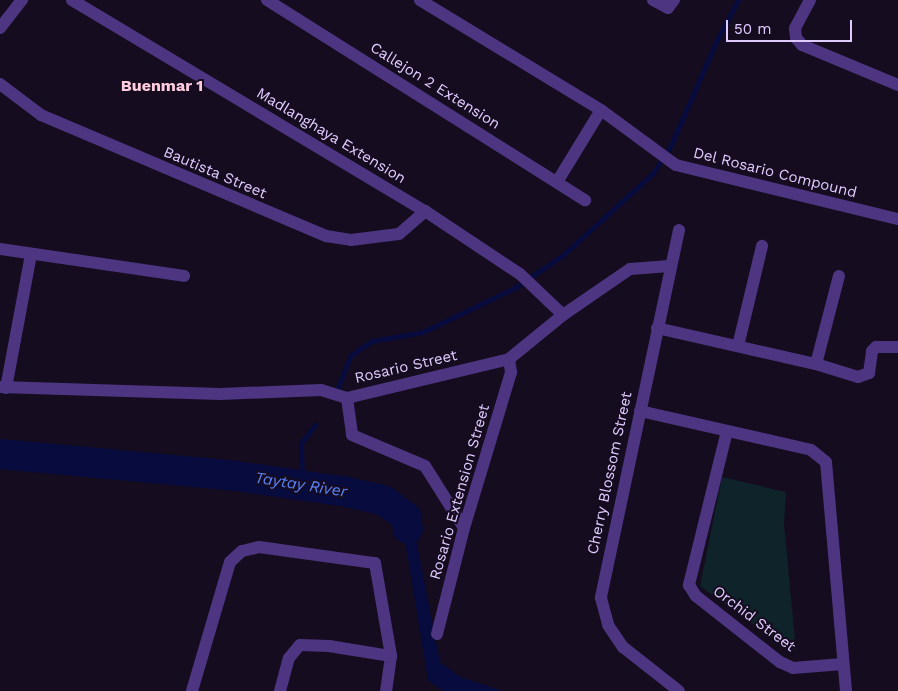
<!DOCTYPE html>
<html>
<head>
<meta charset="utf-8">
<style>
	body { margin:0 }
	#map { position:relative; width:898px; height:691px; overflow:hidden; background:#150c20; font-family:"Work Sans",sans-serif }
	div>[style] { position:absolute }
	[style*='--x'] { left:calc(var(--x)*1px); top:calc(var(--y)*1px); width:calc(var(--w)*1px); rotate:calc(var(--a)*1deg) }
	.green>* { inset:0; background:#0f232a }
	.water>* { inset:0; background:#070b3e }
	.stream>* { height:5px; margin:-2.5px; padding:0 2.5px; transform-origin:2.5px; border-radius:2.5px; background:#070b3e }
	.river>* { height:30px; margin:-15px; padding:0 15px; transform-origin:15px; border-radius:15px; background:#070b3e }
	.minor>* { height:12px; margin:-6px; padding:0 6px; transform-origin:6px; border-radius:6px; background:#4d3581 }
	span { translate:-50% -50%; white-space:nowrap; text-align:center; line-height:1.15; -webkit-text-stroke:4px #150c20; paint-order:stroke }
	.street-label { font-size:15px; color:#e0cbff }
	.neighbourhood-label { font-size:16px; color:#ffcdde; font-weight:700 }
	.water-label { font-size:16px; color:#5983ff; font-style:italic }
	.scale { position:absolute; left:726px; top:20px; width:126px; height:22px; box-sizing:border-box; border:2px solid #e0cbff; border-top:0; padding-left:6px; font-size:15px; line-height:18px; white-space:nowrap; color:#e0cbff; -webkit-text-stroke:4px #150c20; paint-order:stroke }
</style>
</head>
<body>
<div id="map">
	<div class="green">
		<div style="clip-path:polygon(722px 477px,786px 492px,784px 524px,796px 651px,785px 647px,700px 586px)"></div>
	</div>
	<div class="water">
		<div style="clip-path:polygon(383px 500px,397px 505px,412px 519px,440px 662px,460px 677px,502px 691px,443px 691px,428px 680px,403px 528px,396px 513px)"></div>
	</div>
	<div class="stream">
		<div style="--x:338;--y:387;--w:35;--a:-68"></div>
		<div style="--x:351;--y:355;--w:25;--a:-34"></div>
		<div style="--x:372;--y:341;--w:52;--a:-10"></div>
		<div style="--x:423;--y:332;--w:103;--a:-25.8"></div>
		<div style="--x:516;--y:287;--w:57;--a:-34.2"></div>
		<div style="--x:563;--y:255;--w:122;--a:-42.3"></div>
		<div style="--x:653;--y:173;--w:33;--a:-57"></div>
		<div style="--x:671;--y:145;--w:112;--a:-66.4"></div>
		<div style="--x:716;--y:42;--w:47;--a:-62.4"></div>
		<div style="--x:302;--y:484;--w:41;--a:-91.4"></div>
		<div style="--x:301;--y:443;--w:23;--a:-52"></div>
	</div>
	<div class="river">
		<div style="--x:0;--y:454;--w:236;--a:5.3"></div>
		<div style="--x:235;--y:476;--w:108;--a:8"></div>
		<div style="--x:342;--y:491;--w:42;--a:12.4"></div>
		<div style="--x:383;--y:500;--w:29;--a:36"></div>
		<div style="--x:406;--y:517;--w:12;--a:81"></div>
	</div>
	<div class="minor">
		<div style="--x:72;--y:0;--w:411;--a:30.9"></div>
		<div style="--x:425;--y:211;--w:114;--a:33.6"></div>
		<div style="--x:520;--y:274;--w:59;--a:43.6"></div>
		<div style="--x:267;--y:0;--w:376;--a:32.2"></div>
		<div style="--x:420;--y:0;--w:212;--a:31.3"></div>
		<div style="--x:601;--y:110;--w:93;--a:36.3"></div>
		<div style="--x:676;--y:165;--w:228;--a:13.7"></div>
		<div style="--x:653;--y:0;--w:17;--a:28"></div>
		<div style="--x:668;--y:8;--w:10;--a:-53"></div>
		<div style="--x:810;--y:0;--w:32;--a:118"></div>
		<div style="--x:795;--y:28;--w:10;--a:84"></div>
		<div style="--x:796;--y:38;--w:9;--a:49"></div>
		<div style="--x:802;--y:45;--w:104;--a:22.6"></div>
		<div style="--x:0;--y:28;--w:36;--a:-52"></div>
		<div style="--x:0;--y:84;--w:51;--a:37.1"></div>
		<div style="--x:41;--y:115;--w:310;--a:23"></div>
		<div style="--x:326;--y:236;--w:25;--a:9"></div>
		<div style="--x:351;--y:240;--w:48;--a:-7.1"></div>
		<div style="--x:399;--y:234;--w:35;--a:-41"></div>
		<div style="--x:557;--y:182;--w:84;--a:-58.6"></div>
		<div style="--x:679;--y:230;--w:376;--a:102"></div>
		<div style="--x:601;--y:598;--w:28;--a:75"></div>
		<div style="--x:608;--y:625;--w:27;--a:56"></div>
		<div style="--x:623;--y:647;--w:71;--a:38.2"></div>
		<div style="--x:0;--y:249;--w:186;--a:8.3"></div>
		<div style="--x:657;--y:328;--w:163;--a:12.8"></div>
		<div style="--x:816;--y:364;--w:44;--a:17.2"></div>
		<div style="--x:858;--y:377;--w:12;--a:-20"></div>
		<div style="--x:869;--y:373;--w:22;--a:-82"></div>
		<div style="--x:872;--y:351;--w:6;--a:-45"></div>
		<div style="--x:876;--y:347;--w:22;--a:0"></div>
		<div style="--x:738;--y:346;--w:103;--a:-76.5"></div>
		<div style="--x:816;--y:364;--w:91;--a:-75.4"></div>
		<div style="--x:0;--y:387;--w:220;--a:1.8"></div>
		<div style="--x:220;--y:394;--w:101;--a:-2.3"></div>
		<div style="--x:321;--y:390;--w:27;--a:17"></div>
		<div style="--x:347;--y:398;--w:167;--a:-13.5"></div>
		<div style="--x:509;--y:359;--w:70;--a:-39.2"></div>
		<div style="--x:563;--y:315;--w:81;--a:-34.5"></div>
		<div style="--x:630;--y:269;--w:40;--a:-4.3"></div>
		<div style="--x:6;--y:388;--w:135;--a:-79.4"></div>
		<div style="--x:347;--y:398;--w:37;--a:82"></div>
		<div style="--x:352;--y:435;--w:79;--a:23"></div>
		<div style="--x:425;--y:466;--w:73;--a:57.8"></div>
		<div style="--x:640;--y:411;--w:175;--a:12.8"></div>
		<div style="--x:811;--y:450;--w:19;--a:39"></div>
		<div style="--x:826;--y:462;--w:230;--a:85"></div>
		<div style="--x:727;--y:431;--w:159;--a:103.9"></div>
		<div style="--x:689;--y:585;--w:13;--a:58"></div>
		<div style="--x:696;--y:596;--w:107;--a:38.2"></div>
		<div style="--x:780;--y:662;--w:14;--a:25"></div>
		<div style="--x:793;--y:668;--w:50;--a:-4.6"></div>
		<div style="--x:437;--y:634;--w:109;--a:-75.7"></div>
		<div style="--x:464;--y:528;--w:163;--a:-73.2"></div>
		<div style="--x:511;--y:372;--w:13;--a:-99"></div>
		<div style="--x:192;--y:691;--w:134;--a:-73.6"></div>
		<div style="--x:230;--y:562;--w:16;--a:-43"></div>
		<div style="--x:242;--y:551;--w:17;--a:-13"></div>
		<div style="--x:259;--y:547;--w:117;--a:7.9"></div>
		<div style="--x:375;--y:563;--w:94;--a:80.2"></div>
		<div style="--x:391;--y:656;--w:35;--a:98"></div>
		<div style="--x:280;--y:691;--w:34;--a:-75"></div>
		<div style="--x:289;--y:658;--w:17;--a:-50"></div>
		<div style="--x:300;--y:645;--w:29;--a:2"></div>
		<div style="--x:329;--y:646;--w:63;--a:9.2"></div>
	</div>
	<div class="street-label">
		<span style="left:435px;top:86px;rotate:32deg">Callejon 2 Extension</span>
		<span style="left:331px;top:136px;rotate:31deg">Madlanghaya Extension</span>
		<span style="left:215px;top:173px;rotate:23deg">Bautista Street</span>
		<span style="left:775px;top:173px;rotate:14deg">Del Rosario Compound</span>
		<span style="left:406px;top:367px;rotate:-13deg">Rosario Street</span>
		<span style="left:610px;top:473px;rotate:-78deg">Cherry Blossom Street</span>
		<span style="left:460px;top:492px;rotate:-74deg">Rosario Extension Street</span>
		<span style="left:754px;top:619px;rotate:37deg">Orchid Street</span>
	</div>
	<div class="neighbourhood-label">
		<span style="left:162px;top:86px">Buenmar 1</span>
	</div>
	<div class="water-label">
		<span style="left:301px;top:485px;rotate:9deg">Taytay River</span>
	</div>
	<div class="scale">50 m</div>
</div>
</body>
</html>
